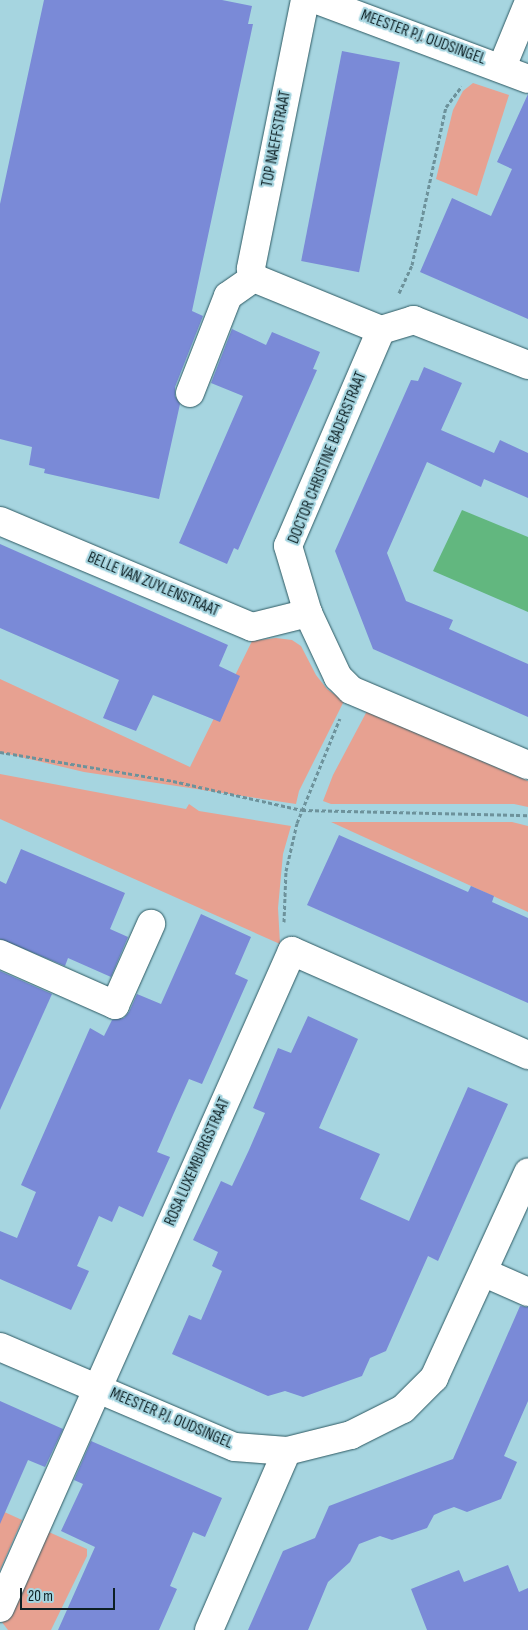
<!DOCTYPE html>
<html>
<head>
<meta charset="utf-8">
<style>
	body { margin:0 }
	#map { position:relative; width:528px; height:1630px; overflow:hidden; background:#a6d5e0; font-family:"Sofia Sans Condensed",sans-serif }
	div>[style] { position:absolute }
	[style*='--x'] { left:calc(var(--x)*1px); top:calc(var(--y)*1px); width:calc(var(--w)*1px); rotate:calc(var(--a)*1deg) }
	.green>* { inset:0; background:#e7a191 }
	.water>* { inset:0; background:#62b77f }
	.building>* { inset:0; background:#7a8ad7; transform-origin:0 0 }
	.path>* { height:3px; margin-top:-1.5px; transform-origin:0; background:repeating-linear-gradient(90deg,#6d929b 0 4px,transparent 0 6.5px) }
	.roads { filter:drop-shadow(0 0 1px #2d5962) drop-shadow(0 0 1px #2d5962) }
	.minor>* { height:28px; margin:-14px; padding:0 14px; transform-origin:14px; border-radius:14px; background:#fff }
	span { translate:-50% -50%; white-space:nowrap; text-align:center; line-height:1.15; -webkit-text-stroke:4.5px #a6d5e0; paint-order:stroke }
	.street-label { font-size:16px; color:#0d2024 }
	.scale { position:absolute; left:20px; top:1588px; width:95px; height:22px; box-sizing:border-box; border:2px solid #0d2024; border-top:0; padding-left:6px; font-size:15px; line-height:18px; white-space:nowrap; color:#0d2024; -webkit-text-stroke:4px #a6d5e0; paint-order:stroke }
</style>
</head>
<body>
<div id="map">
	<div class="green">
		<div style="clip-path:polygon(473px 83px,509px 95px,477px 196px,436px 179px,453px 110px,463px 91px)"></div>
		<div style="clip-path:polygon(276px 638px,292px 640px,301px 646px,316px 675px,327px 689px,344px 701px,299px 791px,296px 804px,84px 772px,0 752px,0 679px,190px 767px,252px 641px)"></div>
		<div style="clip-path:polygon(367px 711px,528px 781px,528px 807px,514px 804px,331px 804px,323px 801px,333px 775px)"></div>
		<div style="clip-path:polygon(0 774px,186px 809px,189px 804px,199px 811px,291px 826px,283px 854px,278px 908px,280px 944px,0 819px)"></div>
		<div style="clip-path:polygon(331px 822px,512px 822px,528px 826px,528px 912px)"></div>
		<div style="clip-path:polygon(0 1510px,22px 1520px,0 1570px)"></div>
		<div style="clip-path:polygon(42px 1529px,87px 1549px,87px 1556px,51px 1630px,8px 1630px,1px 1621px)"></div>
	</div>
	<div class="water">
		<div style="clip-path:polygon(462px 510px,528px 537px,528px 612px,433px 571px)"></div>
	</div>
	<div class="building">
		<div style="clip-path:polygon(44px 0,222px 0,252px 6px,248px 24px,253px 24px,192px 311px,203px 316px,175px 387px,175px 396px,180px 404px,159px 499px,44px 473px,45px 469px,29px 465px,32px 447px,0 439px,0 204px)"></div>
		<div style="left:342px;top:51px;width:59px;height:214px;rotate:11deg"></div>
		<div style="clip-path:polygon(528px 94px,528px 319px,420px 272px,452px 198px,491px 216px,512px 169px,497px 162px)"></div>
		<div style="clip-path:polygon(232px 329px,266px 345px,272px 332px,320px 352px,313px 369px,317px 370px,274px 468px,238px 550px,234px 548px,227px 564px,179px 543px,243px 396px,211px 383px)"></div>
		<div style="clip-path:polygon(424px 367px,462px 383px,441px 430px,494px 453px,500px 440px,528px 453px,528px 498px,484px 479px,481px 487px,427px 462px,387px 553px,406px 601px,453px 620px,449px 629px,528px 664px,528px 717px,373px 649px,335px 551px,411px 380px,418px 381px)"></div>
		<div style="clip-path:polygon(0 544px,228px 645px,219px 666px,240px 676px,220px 722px,153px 695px,136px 731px,103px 718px,119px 680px,0 628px)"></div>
		<div style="clip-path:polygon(339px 835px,468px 892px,471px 886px,494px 896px,492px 902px,528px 918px,528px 1003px,307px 905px)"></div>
		<div style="clip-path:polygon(21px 849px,125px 893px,110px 929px,128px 937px,111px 977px,68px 958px,65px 966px,0 939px,0 881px,6px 884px)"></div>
		<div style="clip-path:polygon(201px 914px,251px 937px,235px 974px,248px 980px,202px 1084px,189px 1079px,173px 1115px,157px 1152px,170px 1157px,143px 1217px,119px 1206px,112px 1222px,99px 1216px,77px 1266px,89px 1271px,71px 1310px,0 1279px,0 1231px,17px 1238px,36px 1192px,21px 1185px,90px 1028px,104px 1036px,112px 1020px,124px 1018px,129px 1012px,137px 994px,161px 1004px)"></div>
		<div style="clip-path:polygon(0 971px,52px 994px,0 1110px)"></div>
		<div style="clip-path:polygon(308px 1016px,358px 1039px,319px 1128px,380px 1154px,360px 1199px,409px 1221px,468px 1087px,508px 1104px,438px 1261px,428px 1256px,386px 1351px,370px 1358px,362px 1376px,303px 1397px,285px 1391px,268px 1396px,172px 1354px,189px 1315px,201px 1320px,222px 1271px,212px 1266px,218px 1252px,193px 1240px,221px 1181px,232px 1186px,249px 1150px,265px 1113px,253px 1108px,278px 1048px,291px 1053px)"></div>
		<div style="clip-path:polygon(520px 1306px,528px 1307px,528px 1401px,504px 1456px,517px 1462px,501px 1499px,467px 1512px,454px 1507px,443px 1511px,434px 1515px,427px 1528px,392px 1540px,380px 1536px,359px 1544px,350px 1562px,328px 1582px,308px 1630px,248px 1630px,283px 1551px,315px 1538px,329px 1506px,453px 1459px)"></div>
		<div style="clip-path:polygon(0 1401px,63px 1429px,45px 1467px,28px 1460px,0 1524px)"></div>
		<div style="clip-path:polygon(91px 1441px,222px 1498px,205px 1537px,193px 1532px,170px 1586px,177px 1589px,159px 1630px,58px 1630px,95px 1547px,61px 1531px,83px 1484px,74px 1480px)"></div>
		<div style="clip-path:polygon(508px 1565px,519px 1592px,528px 1588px,528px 1630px,427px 1630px,411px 1589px,459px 1570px,464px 1582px)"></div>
	</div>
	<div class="path">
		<div style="--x:399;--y:293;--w:31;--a:-65"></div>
		<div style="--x:412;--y:265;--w:162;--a:-77.9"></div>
		<div style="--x:446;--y:107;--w:26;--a:-53"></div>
		<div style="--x:0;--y:752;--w:175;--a:9.5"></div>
		<div style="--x:173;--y:781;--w:132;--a:12.7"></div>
		<div style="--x:302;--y:810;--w:226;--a:1.3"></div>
		<div style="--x:284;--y:922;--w:51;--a:-87.8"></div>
		<div style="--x:286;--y:871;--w:49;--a:-77.1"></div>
		<div style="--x:297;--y:823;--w:113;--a:-67.7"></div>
	</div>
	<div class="roads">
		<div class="minor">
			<div style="--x:305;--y:0;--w:274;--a:101.4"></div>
			<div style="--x:251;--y:269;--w:9;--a:72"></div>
			<div style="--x:254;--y:278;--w:137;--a:22.3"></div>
			<div style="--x:317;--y:0;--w:225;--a:20.5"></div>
			<div style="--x:502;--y:67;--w:68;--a:-67.6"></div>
			<div style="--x:528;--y:365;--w:123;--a:-158.5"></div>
			<div style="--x:414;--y:320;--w:34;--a:163"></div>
			<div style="--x:381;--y:330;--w:235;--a:113.3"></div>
			<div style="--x:288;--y:546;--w:70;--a:73.4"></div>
			<div style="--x:308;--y:613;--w:71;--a:64.9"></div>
			<div style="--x:338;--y:677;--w:18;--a:45"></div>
			<div style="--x:351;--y:690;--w:192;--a:23"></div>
			<div style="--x:190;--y:393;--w:104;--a:-68.6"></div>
			<div style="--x:228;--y:296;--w:32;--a:-35"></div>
			<div style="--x:0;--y:521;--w:273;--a:22.8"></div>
			<div style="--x:252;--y:627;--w:58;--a:-14"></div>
			<div style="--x:0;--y:954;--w:126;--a:23.9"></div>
			<div style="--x:115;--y:1005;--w:89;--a:-66"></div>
			<div style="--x:485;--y:1273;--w:47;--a:23.8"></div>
			<div style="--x:0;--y:1347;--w:255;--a:23.1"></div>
			<div style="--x:235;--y:1447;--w:52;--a:4.4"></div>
			<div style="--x:287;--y:1451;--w:66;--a:-14"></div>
			<div style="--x:351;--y:1435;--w:58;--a:-26.6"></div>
			<div style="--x:403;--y:1409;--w:44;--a:-45"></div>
			<div style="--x:434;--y:1378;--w:226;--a:-65.4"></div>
			<div style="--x:0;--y:1608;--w:719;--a:-66.04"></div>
			<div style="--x:292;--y:951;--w:258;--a:23.8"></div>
			<div style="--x:209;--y:1630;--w:195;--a:-66.5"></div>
		</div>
	</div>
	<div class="street-label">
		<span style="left:423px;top:38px;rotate:20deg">MEESTER P.J. OUDSINGEL</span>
		<span style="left:277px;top:139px;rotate:-79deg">TOP NAEFFSTRAAT</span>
		<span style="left:328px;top:458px;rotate:-68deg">DOCTOR CHRISTINE BADERSTRAAT</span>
		<span style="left:153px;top:585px;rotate:23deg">BELLE VAN ZUYLENSTRAAT</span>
		<span style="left:198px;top:1162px;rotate:-66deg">ROSA LUXEMBURGSTRAAT</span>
		<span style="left:171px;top:1419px;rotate:23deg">MEESTER P.J. OUDSINGEL</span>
	</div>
	<div class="scale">20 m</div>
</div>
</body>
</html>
